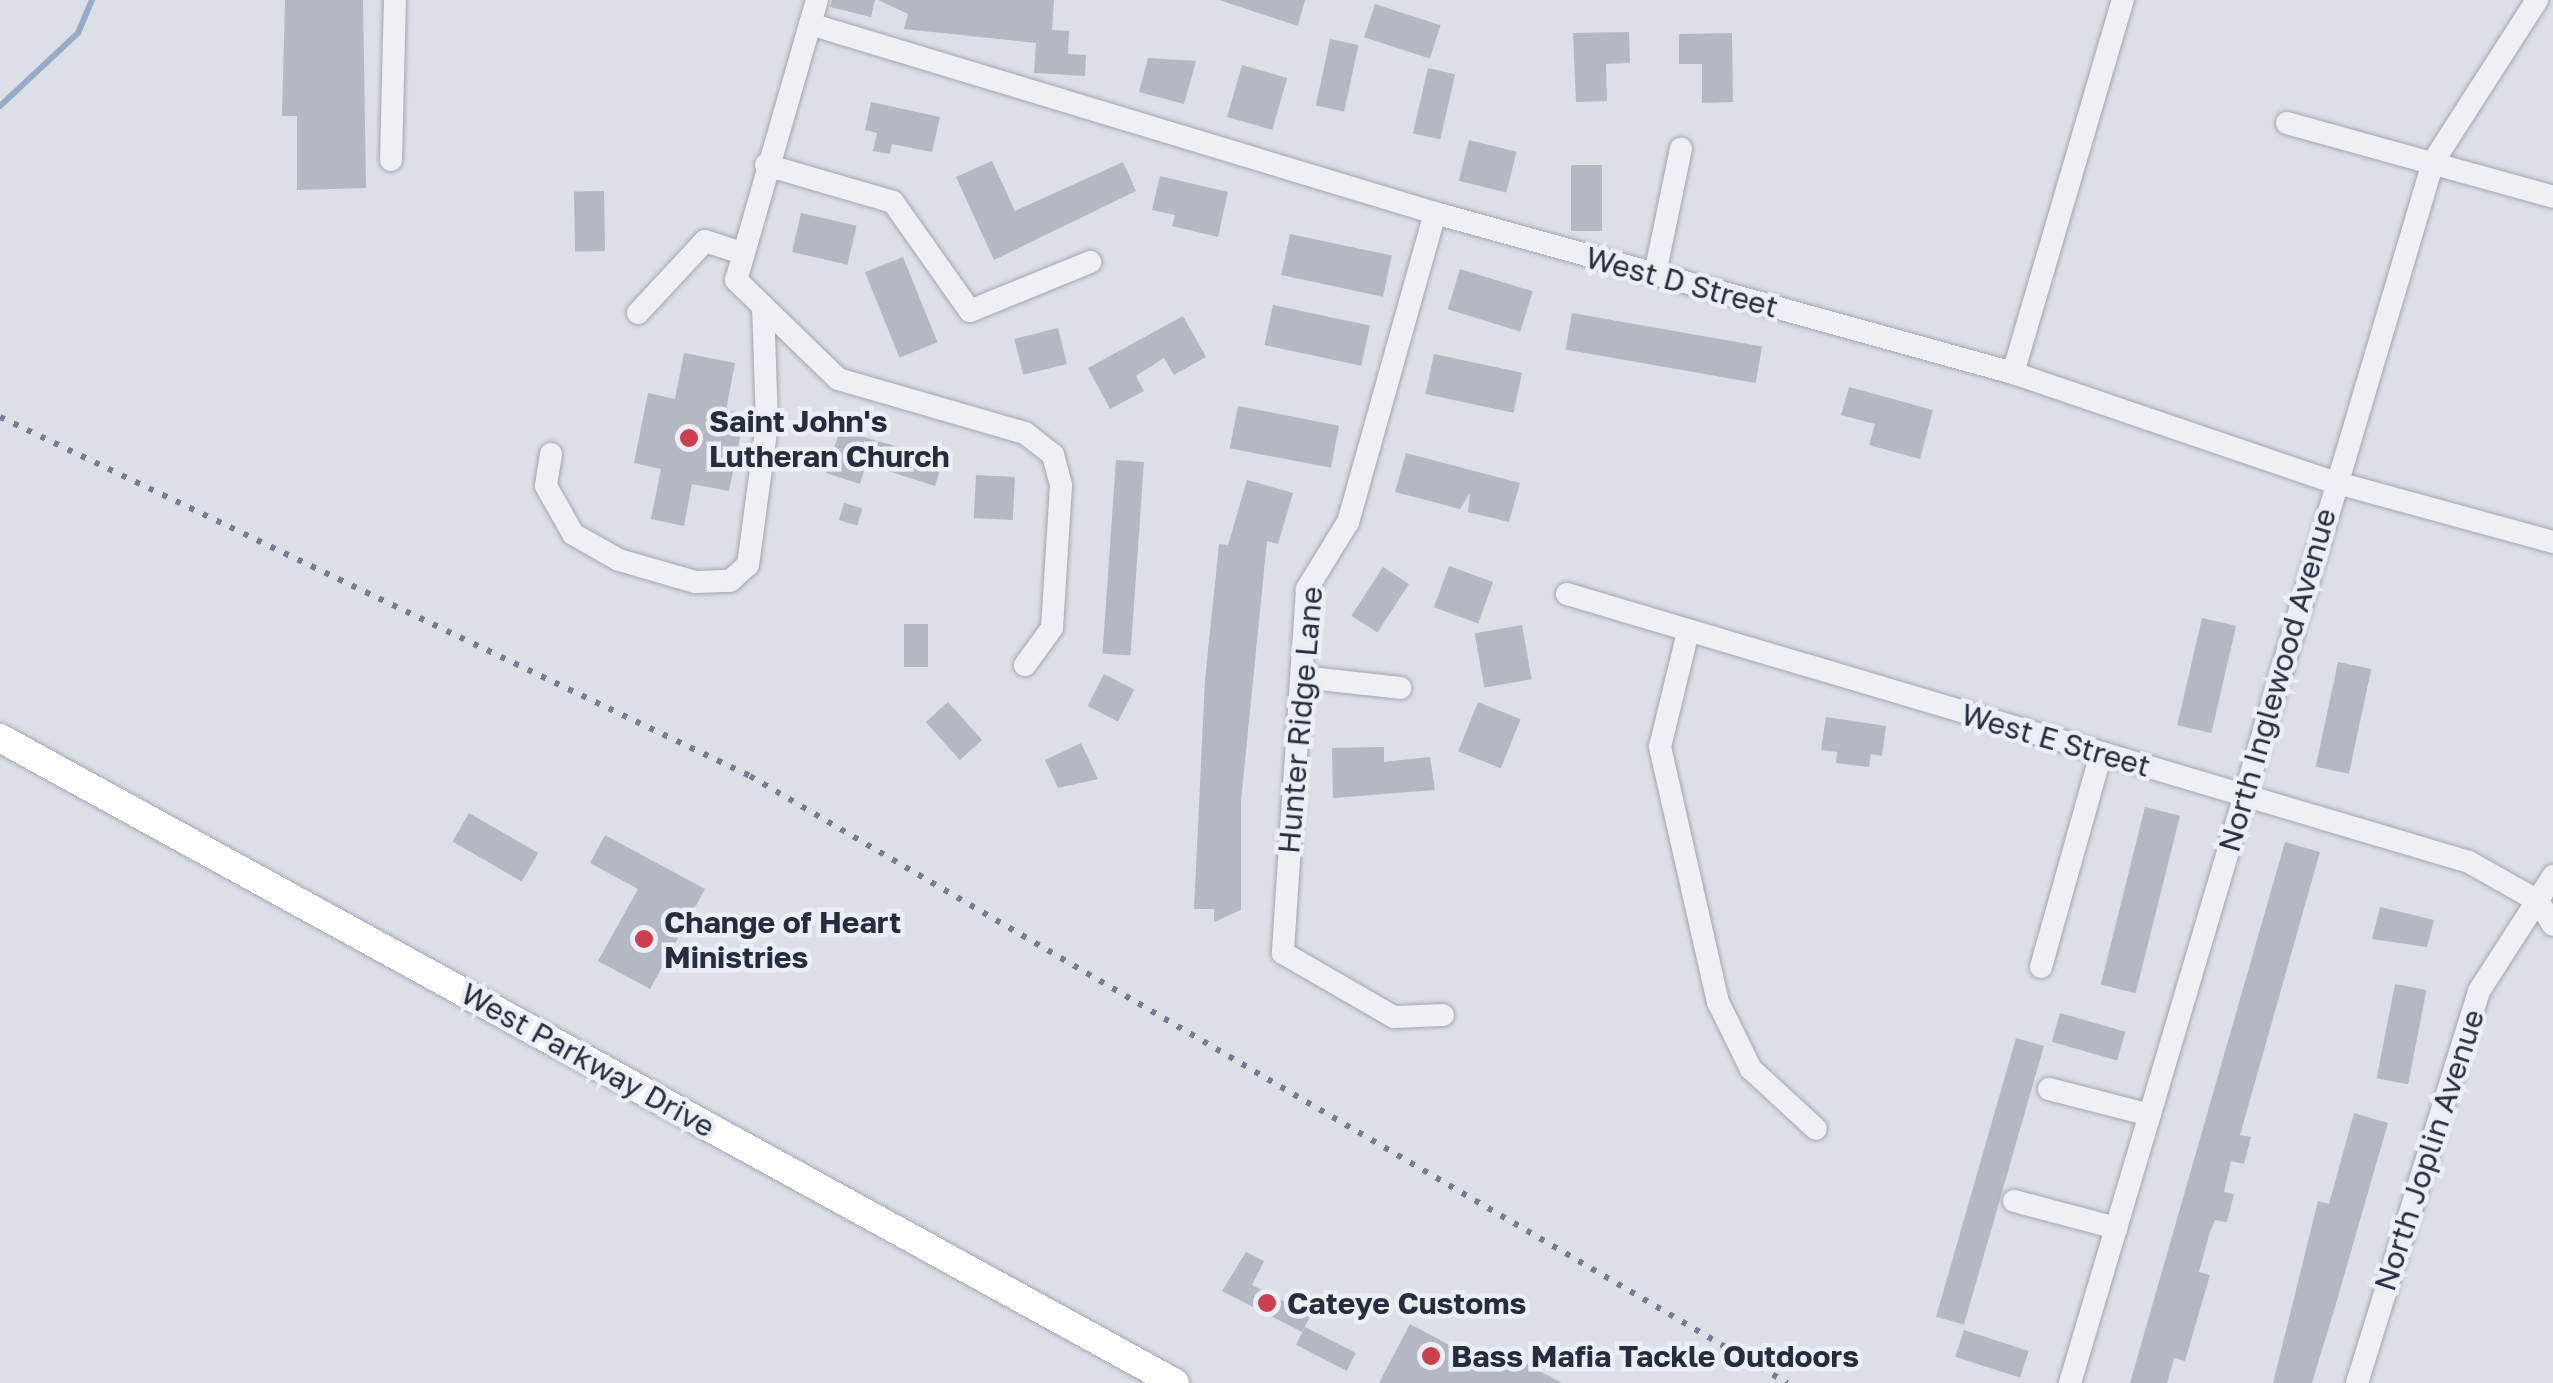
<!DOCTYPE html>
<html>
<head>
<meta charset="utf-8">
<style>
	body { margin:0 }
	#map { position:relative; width:2553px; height:1383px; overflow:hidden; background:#dcdfe6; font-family:"Golos Text",sans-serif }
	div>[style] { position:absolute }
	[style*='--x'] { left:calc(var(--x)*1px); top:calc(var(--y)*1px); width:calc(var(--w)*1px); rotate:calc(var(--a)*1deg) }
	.stream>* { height:6px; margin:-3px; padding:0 3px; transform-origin:3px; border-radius:3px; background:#96acc6 }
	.building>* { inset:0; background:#b3b8c3; transform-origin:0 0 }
	.roads { filter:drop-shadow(0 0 2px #a2a6b0) drop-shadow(0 0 2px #a2a6b0) }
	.minor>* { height:22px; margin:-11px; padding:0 11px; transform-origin:11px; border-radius:11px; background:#eef0f4 }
	.major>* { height:28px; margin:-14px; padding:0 14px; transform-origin:14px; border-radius:14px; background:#fff }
	.rail>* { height:6px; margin-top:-3px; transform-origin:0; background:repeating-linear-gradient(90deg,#757e8f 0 5px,transparent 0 15px) }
	.dots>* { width:28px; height:28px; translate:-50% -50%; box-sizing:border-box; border:5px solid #ebeef4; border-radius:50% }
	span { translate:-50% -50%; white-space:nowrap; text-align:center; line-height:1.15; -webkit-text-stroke:9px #ebeef4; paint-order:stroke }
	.street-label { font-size:30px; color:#262d3c }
	.poi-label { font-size:30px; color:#262d3c; font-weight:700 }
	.left { translate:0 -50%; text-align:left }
</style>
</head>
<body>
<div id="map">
	<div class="stream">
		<div style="--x:0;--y:106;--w:107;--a:-43.1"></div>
		<div style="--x:78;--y:33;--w:36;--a:-67"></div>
	</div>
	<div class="building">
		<div style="clip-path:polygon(285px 0,363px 0,366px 188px,297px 190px,297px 116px,282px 116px)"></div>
		<div style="clip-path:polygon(832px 0,875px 0,871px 17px,830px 7px)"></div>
		<div style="clip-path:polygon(878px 0,1054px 0,1052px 30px,1069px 31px,1068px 54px,1086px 55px,1085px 76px,1034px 73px,1036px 43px,904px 29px,908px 14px)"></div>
		<div style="clip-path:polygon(1219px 0,1305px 0,1298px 26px)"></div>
		<div style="left:1375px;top:4px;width:69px;height:35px;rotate:18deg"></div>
		<div style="clip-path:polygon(1629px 32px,1630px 63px,1606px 64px,1607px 101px,1576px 102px,1573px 33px)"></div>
		<div style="clip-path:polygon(1732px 33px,1733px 102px,1702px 103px,1702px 64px,1679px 64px,1679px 34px)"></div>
		<div style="left:1330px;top:39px;width:29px;height:68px;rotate:12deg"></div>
		<div style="clip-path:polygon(1148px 58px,1196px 61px,1184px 104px,1139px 92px)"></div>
		<div style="left:1242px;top:65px;width:47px;height:54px;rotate:16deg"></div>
		<div style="left:1428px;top:68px;width:28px;height:67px;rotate:13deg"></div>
		<div style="clip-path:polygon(871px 102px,940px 117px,932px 152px,892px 144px,890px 154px,873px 151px,877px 133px,865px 130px)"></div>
		<div style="left:1469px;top:140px;width:49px;height:42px;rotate:14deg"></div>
		<div style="clip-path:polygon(992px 161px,1015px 211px,1123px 162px,1136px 191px,994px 260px,956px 177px)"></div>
		<div style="left:1571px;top:165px;width:31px;height:66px"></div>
		<div style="clip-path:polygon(1160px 176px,1228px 192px,1218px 237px,1172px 226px,1175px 215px,1152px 210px)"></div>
		<div style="left:604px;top:191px;width:60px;height:30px;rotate:89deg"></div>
		<div style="left:801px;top:213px;width:57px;height:40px;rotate:13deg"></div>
		<div style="left:1290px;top:234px;width:104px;height:42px;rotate:12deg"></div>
		<div style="left:903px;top:257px;width:92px;height:41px;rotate:68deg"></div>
		<div style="left:1460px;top:269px;width:76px;height:42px;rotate:17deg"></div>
		<div style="left:1273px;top:305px;width:99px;height:41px;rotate:12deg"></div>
		<div style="left:1572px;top:313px;width:193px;height:37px;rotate:10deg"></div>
		<div style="clip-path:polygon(1183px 316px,1206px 357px,1174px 375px,1164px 358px,1136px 376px,1144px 391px,1110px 409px,1088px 368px)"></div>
		<div style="left:1058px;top:328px;width:37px;height:45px;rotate:76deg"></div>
		<div style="clip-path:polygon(684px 353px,735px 363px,726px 410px,745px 414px,729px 491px,692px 484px,684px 526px,651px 519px,661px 469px,634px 463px,648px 393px,675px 399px)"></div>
		<div style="left:1434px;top:354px;width:90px;height:41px;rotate:12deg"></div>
		<div style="clip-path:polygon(1849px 387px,1933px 410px,1920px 459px,1869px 445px,1875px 424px,1841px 415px)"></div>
		<div style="left:1238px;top:406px;width:103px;height:43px;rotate:11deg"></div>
		<div style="clip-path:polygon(840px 430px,943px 460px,935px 486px,866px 464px,860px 484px,826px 473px)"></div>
		<div style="clip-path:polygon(1406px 453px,1520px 483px,1509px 522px,1468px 512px,1470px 493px,1460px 509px,1395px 492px)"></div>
		<div style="left:1116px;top:460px;width:28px;height:194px;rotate:4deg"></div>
		<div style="left:976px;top:475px;width:39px;height:43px;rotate:3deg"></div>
		<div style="clip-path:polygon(1247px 480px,1293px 493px,1278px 544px,1267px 541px,1241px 801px,1241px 910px,1214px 922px,1214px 909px,1194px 909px,1205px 680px,1219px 544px,1228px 545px)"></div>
		<div style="left:844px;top:503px;width:19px;height:18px;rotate:16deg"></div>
		<div style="left:1449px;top:566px;width:47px;height:44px;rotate:20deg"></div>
		<div style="left:1383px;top:567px;width:31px;height:58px;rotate:33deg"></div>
		<div style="left:2202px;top:618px;width:35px;height:110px;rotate:13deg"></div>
		<div style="left:904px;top:624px;width:24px;height:43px"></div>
		<div style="left:1522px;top:625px;width:55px;height:48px;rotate:80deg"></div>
		<div style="left:2338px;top:662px;width:34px;height:107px;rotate:12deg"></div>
		<div style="left:1104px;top:674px;width:34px;height:36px;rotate:27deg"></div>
		<div style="left:948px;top:702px;width:51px;height:30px;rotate:48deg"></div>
		<div style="left:1478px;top:702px;width:46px;height:53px;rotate:22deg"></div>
		<div style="clip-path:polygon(1826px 717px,1886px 726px,1882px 756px,1871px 754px,1869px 767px,1836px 763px,1837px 752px,1821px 750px)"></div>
		<div style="clip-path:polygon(1081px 743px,1098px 779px,1058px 788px,1045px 760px)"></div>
		<div style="clip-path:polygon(1384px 747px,1384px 762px,1430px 757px,1435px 790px,1333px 798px,1332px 748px)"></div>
		<div style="left:2145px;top:807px;width:36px;height:183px;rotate:14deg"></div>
		<div style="left:469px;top:813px;width:80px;height:33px;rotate:30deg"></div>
		<div style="clip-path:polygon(605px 835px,705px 889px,650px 989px,598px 961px,638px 889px,590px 863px)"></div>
		<div style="clip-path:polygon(2285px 842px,2320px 852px,2240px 1135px,2251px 1137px,2244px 1164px,2231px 1161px,2224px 1192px,2234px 1194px,2227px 1222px,2215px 1220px,2209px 1235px,2199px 1272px,2210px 1275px,2185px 1361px,2174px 1358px,2167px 1383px,2130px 1383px)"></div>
		<div style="clip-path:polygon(2380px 907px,2434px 920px,2427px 947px,2372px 939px)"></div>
		<div style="left:2395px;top:984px;width:32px;height:96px;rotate:11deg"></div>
		<div style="left:2060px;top:1013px;width:68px;height:30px;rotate:16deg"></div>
		<div style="left:2016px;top:1038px;width:29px;height:290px;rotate:16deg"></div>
		<div style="clip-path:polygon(2354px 1113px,2388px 1123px,2335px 1307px,2312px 1383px,2273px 1383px,2318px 1201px,2329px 1204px)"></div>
		<div style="clip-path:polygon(1246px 1252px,1264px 1261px,1252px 1285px,1311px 1315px,1302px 1332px,1222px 1291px)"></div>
		<div style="clip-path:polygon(1410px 1324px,1485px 1364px,1495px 1347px,1562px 1383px,1379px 1383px)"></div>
		<div style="left:1305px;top:1327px;width:57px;height:20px;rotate:27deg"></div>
		<div style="left:1964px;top:1330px;width:68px;height:28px;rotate:18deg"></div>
	</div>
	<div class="roads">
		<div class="minor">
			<div style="--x:817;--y:0;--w:291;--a:106.1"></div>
			<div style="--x:736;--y:280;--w:142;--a:44.1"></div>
			<div style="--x:838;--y:379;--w:195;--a:16.1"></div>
			<div style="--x:1025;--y:433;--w:36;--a:38"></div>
			<div style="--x:1053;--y:455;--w:31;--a:75"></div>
			<div style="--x:1061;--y:485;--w:143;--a:93.6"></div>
			<div style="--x:1052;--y:628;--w:46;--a:126.1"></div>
			<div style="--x:810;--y:24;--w:653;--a:16.83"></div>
			<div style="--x:1435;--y:213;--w:600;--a:15.47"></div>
			<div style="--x:2013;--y:373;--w:339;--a:18.8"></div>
			<div style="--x:2334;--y:482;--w:227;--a:15.3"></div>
			<div style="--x:2287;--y:123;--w:276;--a:15.5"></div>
			<div style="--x:391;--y:160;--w:160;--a:-88.6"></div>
			<div style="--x:766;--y:165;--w:132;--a:16.2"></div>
			<div style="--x:893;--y:202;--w:133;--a:54.8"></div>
			<div style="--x:970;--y:311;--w:130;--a:-22.2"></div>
			<div style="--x:1435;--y:213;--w:321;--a:105.7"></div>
			<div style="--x:1348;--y:522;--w:79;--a:121.5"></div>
			<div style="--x:1307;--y:589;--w:365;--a:93.8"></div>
			<div style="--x:1283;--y:953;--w:128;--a:30"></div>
			<div style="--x:1394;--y:1017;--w:49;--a:-2.3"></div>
			<div style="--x:1655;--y:274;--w:128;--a:-78.3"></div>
			<div style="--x:638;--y:313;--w:98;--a:-47.1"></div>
			<div style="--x:705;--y:241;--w:40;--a:18"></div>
			<div style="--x:2013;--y:373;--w:389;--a:-73.6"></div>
			<div style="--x:551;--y:454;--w:32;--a:99"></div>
			<div style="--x:546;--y:486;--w:55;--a:60.6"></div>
			<div style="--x:573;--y:534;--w:53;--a:29.5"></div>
			<div style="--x:619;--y:560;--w:79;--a:16.1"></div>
			<div style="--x:695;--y:582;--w:35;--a:-2"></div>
			<div style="--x:730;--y:581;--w:24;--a:-42"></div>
			<div style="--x:748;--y:565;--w:142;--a:-82.3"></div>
			<div style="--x:767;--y:424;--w:118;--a:-91.9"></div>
			<div style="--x:1567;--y:594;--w:941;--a:16.55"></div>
			<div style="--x:2469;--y:862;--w:79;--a:29.5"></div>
			<div style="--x:2538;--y:901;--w:28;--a:58"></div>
			<div style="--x:1688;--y:632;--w:118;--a:103.7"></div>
			<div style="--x:1660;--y:747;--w:262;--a:77.2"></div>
			<div style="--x:1718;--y:1002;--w:75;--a:63.8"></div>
			<div style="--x:1751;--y:1069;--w:88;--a:42.7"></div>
			<div style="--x:1301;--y:677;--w:100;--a:6.3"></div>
			<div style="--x:2041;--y:967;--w:222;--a:-74.3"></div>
			<div style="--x:2049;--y:1089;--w:104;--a:14.4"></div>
			<div style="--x:2014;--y:1201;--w:106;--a:14.8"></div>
			<div style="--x:2070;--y:1383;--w:1274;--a:-73.44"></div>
			<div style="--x:2433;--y:162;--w:193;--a:-57.3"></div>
			<div style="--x:2357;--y:1383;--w:411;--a:-72.7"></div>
			<div style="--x:2479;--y:991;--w:137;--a:-57.2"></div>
		</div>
		<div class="major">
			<div style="--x:0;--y:738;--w:1340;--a:28.76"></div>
		</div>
	</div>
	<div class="rail">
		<div style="--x:0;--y:417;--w:831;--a:25.58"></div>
		<div style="--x:750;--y:776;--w:1202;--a:30.34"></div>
	</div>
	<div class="dots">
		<div style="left:689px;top:438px;background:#cc3f50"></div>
		<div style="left:644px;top:939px;background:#cc3f50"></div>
		<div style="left:1267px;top:1303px;background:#cc3f50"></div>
		<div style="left:1431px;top:1356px;background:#cc3f50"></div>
	</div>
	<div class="street-label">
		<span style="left:1682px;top:282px;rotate:15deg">West D Street</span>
		<span style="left:2277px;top:680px;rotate:-74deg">North Inglewood Avenue</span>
		<span style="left:1300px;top:720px;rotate:-85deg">Hunter Ridge Lane</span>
		<span style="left:2056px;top:740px;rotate:16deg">West E Street</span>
		<span style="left:588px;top:1060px;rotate:29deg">West Parkway Drive</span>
		<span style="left:2429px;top:1150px;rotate:-72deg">North Joplin Avenue</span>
	</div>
	<div class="poi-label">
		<span class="left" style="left:709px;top:438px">Saint John's<br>Lutheran Church</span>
		<span class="left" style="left:664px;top:939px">Change of Heart<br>Ministries</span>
		<span class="left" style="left:1287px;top:1303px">Cateye Customs</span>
		<span class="left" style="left:1451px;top:1356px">Bass Mafia Tackle Outdoors</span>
	</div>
</div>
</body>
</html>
